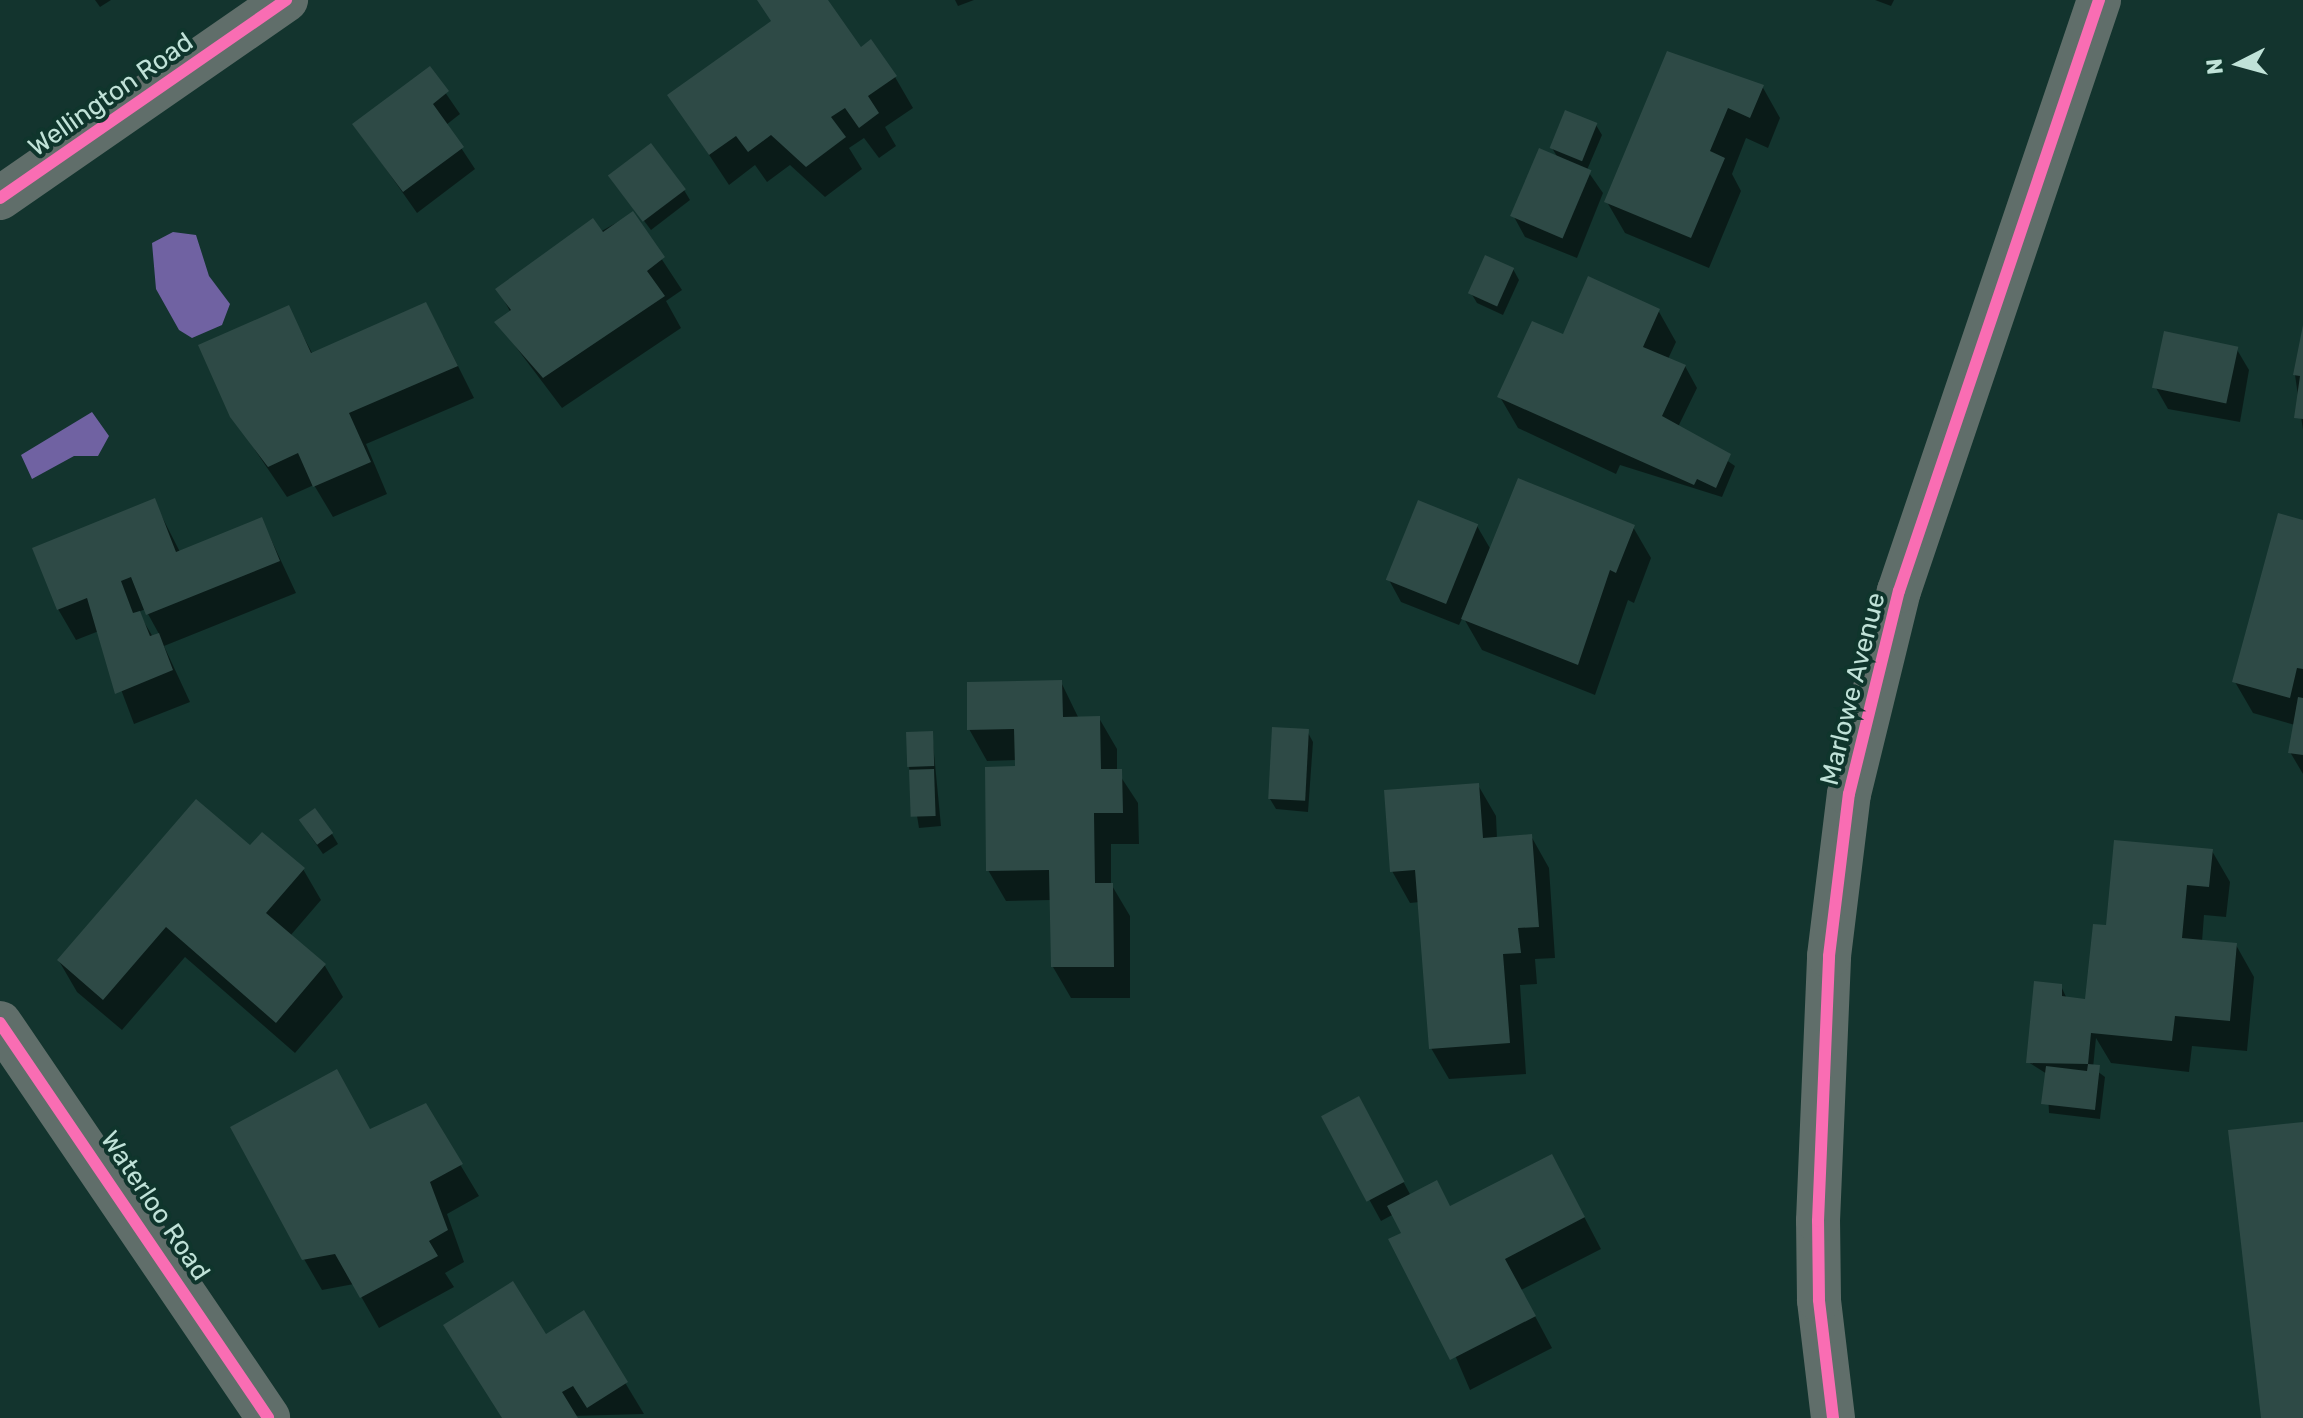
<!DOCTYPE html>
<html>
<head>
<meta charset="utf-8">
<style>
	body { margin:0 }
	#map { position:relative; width:2303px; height:1418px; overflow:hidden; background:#13342e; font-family:Rubik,sans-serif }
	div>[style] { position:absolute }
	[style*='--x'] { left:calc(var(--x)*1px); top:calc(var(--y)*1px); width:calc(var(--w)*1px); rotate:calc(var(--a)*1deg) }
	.water>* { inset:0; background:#7062a2 }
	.shadow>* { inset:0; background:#0007 }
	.building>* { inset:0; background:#2e4a46; transform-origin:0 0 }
	.minor>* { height:44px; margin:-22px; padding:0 22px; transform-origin:22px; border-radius:22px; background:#606e6a }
	.cycleway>* { height:12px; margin:-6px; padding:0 6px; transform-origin:6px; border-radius:6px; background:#f96db3 }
	span { translate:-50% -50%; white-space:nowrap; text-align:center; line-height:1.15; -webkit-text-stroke:8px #0f352c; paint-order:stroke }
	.street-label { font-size:26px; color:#c0e2d8 }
	.north { position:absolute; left:2199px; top:24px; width:80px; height:80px; -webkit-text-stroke:6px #0f352c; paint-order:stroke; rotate:264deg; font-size:22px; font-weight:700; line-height:32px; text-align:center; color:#c0e2d8 }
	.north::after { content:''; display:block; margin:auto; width:28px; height:36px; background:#c0e2d8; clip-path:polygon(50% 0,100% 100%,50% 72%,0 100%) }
</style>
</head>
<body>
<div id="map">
	<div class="water">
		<div style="clip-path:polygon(173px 232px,196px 235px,209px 276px,230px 304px,222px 325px,192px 338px,179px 330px,156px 289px,152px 243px)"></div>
		<div style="clip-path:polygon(92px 412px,109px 436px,98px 456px,74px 456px,32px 479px,21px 455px)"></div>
	</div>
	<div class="shadow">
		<div style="clip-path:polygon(95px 0,111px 0,100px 7px)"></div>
		<div style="clip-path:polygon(761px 0,825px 0,860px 49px,895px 77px,913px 108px,885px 127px,896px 146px,879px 158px,864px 138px,849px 148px,862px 169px,825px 197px,790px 165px,767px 182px,755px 165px,729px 185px,670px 96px,772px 22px)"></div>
		<div style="clip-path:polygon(955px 0,974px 0,958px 6px)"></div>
		<div style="clip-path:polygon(1875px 0,1894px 0,1891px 6px)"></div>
		<div style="clip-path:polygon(1668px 54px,1762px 86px,1780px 118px,1768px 148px,1746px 138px,1732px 174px,1741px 191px,1709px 268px,1625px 233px,1607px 202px)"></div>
		<div style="clip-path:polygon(429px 69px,460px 114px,446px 125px,475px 169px,417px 213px,355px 125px)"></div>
		<div style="clip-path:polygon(1596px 125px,1602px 135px,1587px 170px,1603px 193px,1577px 258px,1525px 237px,1513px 215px,1558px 158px,1552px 148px)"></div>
		<div style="clip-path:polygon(611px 177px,684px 190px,690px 200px,651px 230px)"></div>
		<div style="clip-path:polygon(632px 214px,682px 290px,666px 301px,681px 328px,562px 408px,497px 322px,511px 313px,498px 289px)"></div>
		<div style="clip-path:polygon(1513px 269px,1519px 280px,1503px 315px,1477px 303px,1471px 293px)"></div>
		<div style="clip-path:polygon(288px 307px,313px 355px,443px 336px,474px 398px,366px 444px,387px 494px,333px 517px,314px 485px,287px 497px,232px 416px)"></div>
		<div style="clip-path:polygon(1658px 310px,1676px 342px,1668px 359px,1685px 366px,1697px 388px,1678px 427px,1735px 466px,1722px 497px,1620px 465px,1616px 474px,1518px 428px,1500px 397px,1564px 336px)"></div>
		<div style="clip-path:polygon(2303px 328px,2303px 430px,2295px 375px)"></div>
		<div style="clip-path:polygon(2236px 348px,2249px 370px,2240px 422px,2168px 409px,2156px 388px)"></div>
		<div style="clip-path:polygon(evenodd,154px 501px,180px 552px,262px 520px,296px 593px,164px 646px,190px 702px,134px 724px,99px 631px,76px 640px,58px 609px,154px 501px,146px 609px,148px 614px,159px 634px,153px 637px,138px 612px,146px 609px)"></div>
		<div style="clip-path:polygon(2303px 522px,2303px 774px,2290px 752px,2295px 725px,2253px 713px,2235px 682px)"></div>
		<div style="clip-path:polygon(1477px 526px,1491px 550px,1633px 527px,1651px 558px,1634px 603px,1628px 600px,1595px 695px,1482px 650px,1463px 617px,1459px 625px,1401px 602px,1389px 580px)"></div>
		<div style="clip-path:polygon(1061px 682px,1079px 719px,1099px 718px,1117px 749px,1117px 771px,1138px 803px,1139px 844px,1111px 844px,1111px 884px,1130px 916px,1130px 998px,1071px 998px,1053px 967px,1051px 900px,1006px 901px,988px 870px,1017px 760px,987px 761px,969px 729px)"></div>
		<div style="clip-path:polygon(1307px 731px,1313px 742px,1308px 812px,1276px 809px,1270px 799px)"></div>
		<div style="clip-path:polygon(932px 733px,941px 826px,919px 828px,909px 767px)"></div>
		<div style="clip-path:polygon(1478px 785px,1496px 816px,1497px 839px,1531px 836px,1549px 868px,1555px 958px,1535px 959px,1537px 984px,1520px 985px,1526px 1074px,1449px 1079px,1431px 1048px,1420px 902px,1410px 903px,1392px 871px)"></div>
		<div style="clip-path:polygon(307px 831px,332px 834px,338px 844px,323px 854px)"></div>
		<div style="clip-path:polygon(250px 848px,303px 869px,321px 900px,290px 936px,325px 966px,343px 997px,295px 1053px,185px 957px,122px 1030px,77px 992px,59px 961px)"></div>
		<div style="clip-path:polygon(2212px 851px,2230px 882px,2226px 917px,2204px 915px,2202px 942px,2236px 945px,2254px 977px,2247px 1051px,2192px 1046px,2189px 1072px,2111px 1063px,2096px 1038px,2093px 1068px,2105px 1077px,2100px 1119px,2049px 1113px,2047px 1074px,2028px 1062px,2061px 986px,2067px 999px,2087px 1001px,2108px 927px)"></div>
		<div style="clip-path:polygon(425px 1106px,479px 1196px,447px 1214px,464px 1262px,445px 1273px,454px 1287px,379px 1328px,354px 1284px,322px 1290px,304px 1259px,370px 1131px)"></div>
		<div style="clip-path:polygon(1324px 1117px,1370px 1120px,1411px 1196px,1451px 1208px,1569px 1188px,1601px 1249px,1521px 1290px,1552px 1348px,1470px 1390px,1394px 1214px,1381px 1221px)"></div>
		<div style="clip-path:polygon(583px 1313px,644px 1414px,503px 1418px)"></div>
	</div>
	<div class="building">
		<div style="clip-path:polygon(757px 0,828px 0,861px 47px,871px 39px,897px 76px,868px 96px,879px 113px,859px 128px,845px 108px,831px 117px,846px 137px,806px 167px,771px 135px,748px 152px,736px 136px,709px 155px,667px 95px,771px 21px)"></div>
		<div style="clip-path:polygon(1667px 51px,1764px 85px,1750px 118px,1728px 108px,1710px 151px,1725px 158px,1691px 238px,1604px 202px)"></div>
		<div style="clip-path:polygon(430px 66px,449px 91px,433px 104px,464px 147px,403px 192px,352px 124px)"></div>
		<div style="left:1565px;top:110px;width:35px;height:41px;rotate:22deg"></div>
		<div style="left:651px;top:143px;width:58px;height:54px;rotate:53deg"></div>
		<div style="left:1539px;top:148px;width:57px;height:74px;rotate:23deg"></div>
		<div style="clip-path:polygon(633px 211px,665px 257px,647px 271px,665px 296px,543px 378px,494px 322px,511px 310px,495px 289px,593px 218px,603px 232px)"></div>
		<div style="left:1485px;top:255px;width:32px;height:42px;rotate:24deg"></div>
		<div style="clip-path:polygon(1588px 276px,1660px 309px,1643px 347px,1686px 365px,1662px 416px,1731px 454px,1716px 488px,1697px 479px,1694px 485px,1497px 397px,1532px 321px,1563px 334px)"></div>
		<div style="clip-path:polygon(426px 302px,458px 366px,349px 413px,371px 462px,313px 487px,298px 453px,268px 467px,230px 417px,198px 345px,289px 305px,311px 353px)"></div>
		<div style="clip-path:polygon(2303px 325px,2303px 419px,2294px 418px,2300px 376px,2293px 375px)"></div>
		<div style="left:2164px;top:331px;width:76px;height:58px;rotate:12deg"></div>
		<div style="clip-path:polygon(1518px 478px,1635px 525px,1616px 573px,1610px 570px,1578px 665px,1461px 619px)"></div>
		<div style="clip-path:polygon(155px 498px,176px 552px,262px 517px,280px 561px,146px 615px,131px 577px,121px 581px,133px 613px,140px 611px,150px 636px,159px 633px,173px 670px,115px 694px,87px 598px,57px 610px,32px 548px)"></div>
		<div style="left:1418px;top:500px;width:65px;height:86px;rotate:22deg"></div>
		<div style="clip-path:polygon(2278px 513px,2303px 520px,2303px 669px,2297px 668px,2290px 698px,2232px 682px)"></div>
		<div style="clip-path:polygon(1062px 680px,1063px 717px,1100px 716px,1101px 769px,1122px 769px,1123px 813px,1094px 813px,1095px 883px,1113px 883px,1114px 967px,1051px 967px,1049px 870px,986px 871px,985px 767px,1015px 766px,1014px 729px,967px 730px,967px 682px)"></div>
		<div style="clip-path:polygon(2298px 697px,2303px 698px,2303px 755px,2288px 753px)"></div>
		<div style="left:1272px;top:727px;width:37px;height:72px;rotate:3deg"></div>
		<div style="left:933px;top:731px;width:35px;height:27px;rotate:88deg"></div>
		<div style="left:934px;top:769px;width:47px;height:25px;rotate:88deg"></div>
		<div style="clip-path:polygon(1479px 783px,1483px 838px,1532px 834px,1539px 927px,1518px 928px,1521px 953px,1503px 954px,1510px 1043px,1429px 1049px,1415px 870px,1390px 872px,1384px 790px)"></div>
		<div style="clip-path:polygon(196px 799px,250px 845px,262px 832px,305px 868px,266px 913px,326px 964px,276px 1023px,166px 927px,103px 1000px,57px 960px)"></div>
		<div style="left:315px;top:808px;width:31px;height:20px;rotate:54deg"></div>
		<div style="clip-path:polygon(2114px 840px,2213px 849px,2209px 887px,2187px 885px,2182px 938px,2237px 943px,2230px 1021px,2175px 1016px,2172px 1041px,2091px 1033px,2088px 1064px,2026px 1063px,2034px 981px,2062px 984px,2062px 996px,2085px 999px,2093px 924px,2106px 925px)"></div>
		<div style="clip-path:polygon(2088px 1064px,2100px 1065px,2095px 1110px,2041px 1104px,2046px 1066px,2087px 1071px)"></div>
		<div style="clip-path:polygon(337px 1069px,370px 1129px,426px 1103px,463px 1164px,430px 1182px,448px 1230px,429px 1241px,438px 1256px,360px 1298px,335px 1254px,302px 1260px,230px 1127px)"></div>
		<div style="left:1359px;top:1096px;width:97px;height:43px;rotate:62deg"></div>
		<div style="clip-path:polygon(2303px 1122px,2303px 1418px,2261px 1418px,2228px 1130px)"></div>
		<div style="clip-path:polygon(1552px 1154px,1585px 1217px,1505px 1259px,1536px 1316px,1450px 1360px,1388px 1239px,1401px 1233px,1387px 1206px,1437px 1180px,1450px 1206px)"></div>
		<div style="clip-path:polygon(513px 1281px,546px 1334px,584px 1310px,628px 1382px,587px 1408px,573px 1386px,562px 1392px,578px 1418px,502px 1418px,443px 1325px)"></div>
	</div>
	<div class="minor">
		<div style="--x:0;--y:198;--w:348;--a:-34.7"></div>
		<div style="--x:0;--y:1023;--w:477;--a:55.8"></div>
		<div style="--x:1833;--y:1418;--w:119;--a:-96.8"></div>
		<div style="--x:1819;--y:1300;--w:79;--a:-90.7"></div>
		<div style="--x:1818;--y:1221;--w:265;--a:-87.6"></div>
		<div style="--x:1829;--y:956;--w:163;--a:-83"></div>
		<div style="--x:1849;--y:794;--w:209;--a:-76.2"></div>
		<div style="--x:1899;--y:591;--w:624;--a:-71.3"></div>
	</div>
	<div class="cycleway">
		<div style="--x:0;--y:198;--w:348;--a:-34.7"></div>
		<div style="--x:0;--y:1023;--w:477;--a:55.8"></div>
		<div style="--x:1833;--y:1418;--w:119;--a:-96.8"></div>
		<div style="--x:1819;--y:1300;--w:79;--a:-90.7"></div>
		<div style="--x:1818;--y:1221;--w:265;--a:-87.6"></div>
		<div style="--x:1829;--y:956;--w:163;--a:-83"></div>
		<div style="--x:1849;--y:794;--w:209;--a:-76.2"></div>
		<div style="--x:1899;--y:591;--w:624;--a:-71.3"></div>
	</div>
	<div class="street-label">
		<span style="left:111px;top:95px;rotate:-35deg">Wellington Road</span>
		<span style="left:1853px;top:689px;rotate:-76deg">Marlowe Avenue</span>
		<span style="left:155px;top:1206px;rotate:56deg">Waterloo Road</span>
	</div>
	<div class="north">N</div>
</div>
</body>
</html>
